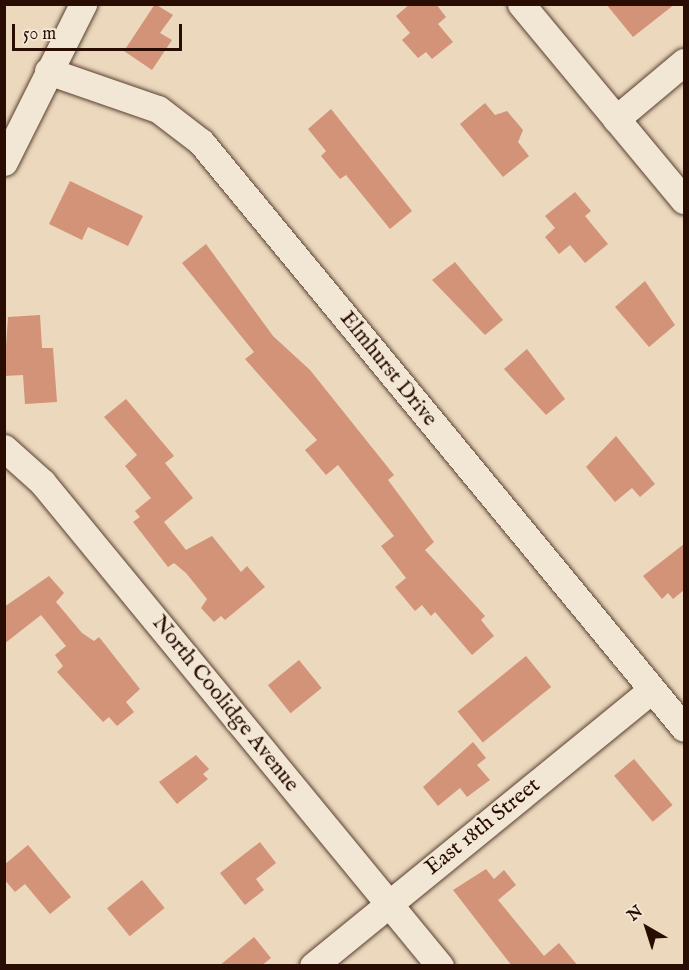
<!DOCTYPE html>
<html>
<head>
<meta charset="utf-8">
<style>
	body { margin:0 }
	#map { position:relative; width:689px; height:970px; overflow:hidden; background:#ebd8bd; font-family:"IM FELL English",serif }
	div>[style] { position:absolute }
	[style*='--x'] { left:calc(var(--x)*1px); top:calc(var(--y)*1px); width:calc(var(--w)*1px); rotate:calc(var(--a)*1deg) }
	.building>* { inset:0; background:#d39378; transform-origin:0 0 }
	.roads { filter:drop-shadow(0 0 2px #5a4032) drop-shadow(0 0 2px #5a4032) }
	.minor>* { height:27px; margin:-13.5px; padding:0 13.5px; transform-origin:13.5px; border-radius:13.5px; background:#f2e6d4 }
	span { translate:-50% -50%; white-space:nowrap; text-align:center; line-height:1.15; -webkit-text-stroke:4.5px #f2e6d4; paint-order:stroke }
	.street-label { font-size:22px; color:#290d03 }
	.frame { position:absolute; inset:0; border:6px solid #290d03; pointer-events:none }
	.north { position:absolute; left:617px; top:898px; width:60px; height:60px; -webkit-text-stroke:4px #f2e6d4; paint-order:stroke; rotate:321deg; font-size:16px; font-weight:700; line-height:24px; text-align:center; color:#290d03 }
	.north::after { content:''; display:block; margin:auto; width:21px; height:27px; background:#290d03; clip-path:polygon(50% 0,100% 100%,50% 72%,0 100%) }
	.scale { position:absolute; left:12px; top:24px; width:170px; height:27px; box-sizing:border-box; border:3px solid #290d03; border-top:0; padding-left:8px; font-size:18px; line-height:21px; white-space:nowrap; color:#290d03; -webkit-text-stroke:4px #f2e6d4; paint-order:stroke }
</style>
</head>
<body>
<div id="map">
	<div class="building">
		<div style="clip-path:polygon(155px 4px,173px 15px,160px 33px,172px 40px,152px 70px,124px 51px)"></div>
		<div style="clip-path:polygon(410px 4px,436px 4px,446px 17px,438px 24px,453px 42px,432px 59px,426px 52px,418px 58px,402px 40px,410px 33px,396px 16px)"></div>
		<div style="clip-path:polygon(606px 4px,675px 4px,633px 37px)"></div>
		<div style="clip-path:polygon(485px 103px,495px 115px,507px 111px,523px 130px,518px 142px,529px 156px,503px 177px,460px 124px)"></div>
		<div style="clip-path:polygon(331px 109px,412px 211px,390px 229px,346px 175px,340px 179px,321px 156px,326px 151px,308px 129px)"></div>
		<div style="clip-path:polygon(70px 181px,143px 216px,128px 246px,88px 227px,82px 240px,49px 224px)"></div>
		<div style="clip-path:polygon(575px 192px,591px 211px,585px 216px,608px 244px,585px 263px,570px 245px,559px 254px,545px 237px,555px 228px,545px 216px)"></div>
		<div style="clip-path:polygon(206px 244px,273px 336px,310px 370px,394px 475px,388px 480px,434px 542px,425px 550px,485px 616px,481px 620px,494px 636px,472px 655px,435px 612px,431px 616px,422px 605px,415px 611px,395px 587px,406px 578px,381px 546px,394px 536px,338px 465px,326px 475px,305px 450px,317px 440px,245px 359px,254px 352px,182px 263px)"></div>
		<div style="clip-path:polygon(455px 262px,503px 320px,485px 335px,432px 280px)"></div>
		<div style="clip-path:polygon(645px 281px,675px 325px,649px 347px,615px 307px)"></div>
		<div style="clip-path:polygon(40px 315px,42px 348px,53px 348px,57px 402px,25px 404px,23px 375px,4px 376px,8px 317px)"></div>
		<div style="clip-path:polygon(527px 349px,565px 399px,546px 415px,504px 369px)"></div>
		<div style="clip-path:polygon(126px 399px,174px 456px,165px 463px,193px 498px,164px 522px,186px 550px,212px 536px,241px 572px,247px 566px,265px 587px,225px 620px,221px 616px,214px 622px,201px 608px,207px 599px,186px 573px,174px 563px,168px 567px,133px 522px,140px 517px,135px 511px,151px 498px,125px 466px,137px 455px,104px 417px)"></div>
		<div style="clip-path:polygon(616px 436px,655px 484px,640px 497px,632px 488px,615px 502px,586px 467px)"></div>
		<div style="clip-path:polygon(684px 544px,684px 590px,673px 599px,668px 593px,662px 599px,643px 576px)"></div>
		<div style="clip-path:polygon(49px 576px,64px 593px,56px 602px,82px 633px,94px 641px,99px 637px,140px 689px,126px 702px,134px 712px,117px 726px,109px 717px,103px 722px,57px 672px,63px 666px,55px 655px,66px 646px,41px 615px,4px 644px,4px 607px)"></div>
		<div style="left:526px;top:656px;width:40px;height:88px;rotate:51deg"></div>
		<div style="left:299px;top:660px;width:36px;height:40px;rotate:51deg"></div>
		<div style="clip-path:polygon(473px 742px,486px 758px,477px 765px,490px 780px,467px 797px,460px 788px,438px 806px,423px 787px)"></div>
		<div style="clip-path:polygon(196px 755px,209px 769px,203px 774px,208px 779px,177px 804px,159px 782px)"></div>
		<div style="left:634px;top:759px;width:60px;height:26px;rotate:50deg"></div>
		<div style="clip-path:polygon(260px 842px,276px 863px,256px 879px,264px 890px,245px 905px,220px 873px)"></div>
		<div style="clip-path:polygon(28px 845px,71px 897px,50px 914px,25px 884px,15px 892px,4px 879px,4px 865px)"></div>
		<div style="clip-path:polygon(486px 869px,494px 879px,504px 870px,516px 885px,498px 900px,544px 956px,559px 943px,578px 966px,512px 966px,453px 890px)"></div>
		<div style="left:142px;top:880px;width:36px;height:45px;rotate:51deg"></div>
		<div style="clip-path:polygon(254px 937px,271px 958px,261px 966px,219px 966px)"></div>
	</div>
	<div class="roads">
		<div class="minor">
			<div style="--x:521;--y:4;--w:255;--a:50.3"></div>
			<div style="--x:48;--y:71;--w:116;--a:19.1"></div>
			<div style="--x:158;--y:109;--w:54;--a:37.5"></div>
			<div style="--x:201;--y:142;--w:759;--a:50.5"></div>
			<div style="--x:616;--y:119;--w:89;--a:-40"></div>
			<div style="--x:4;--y:162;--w:177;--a:-63.4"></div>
			<div style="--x:4;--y:448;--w:51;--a:41.8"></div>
			<div style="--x:42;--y:482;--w:627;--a:50.57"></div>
			<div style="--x:313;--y:966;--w:437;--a:-39.2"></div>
		</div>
	</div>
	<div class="street-label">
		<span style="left:388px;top:369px;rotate:51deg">Elmhurst Drive</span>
		<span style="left:225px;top:704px;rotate:51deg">North Coolidge Avenue</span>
		<span style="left:483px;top:827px;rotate:-39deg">East 18th Street</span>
	</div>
	<div class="frame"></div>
	<div class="north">N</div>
	<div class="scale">50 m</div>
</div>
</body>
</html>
